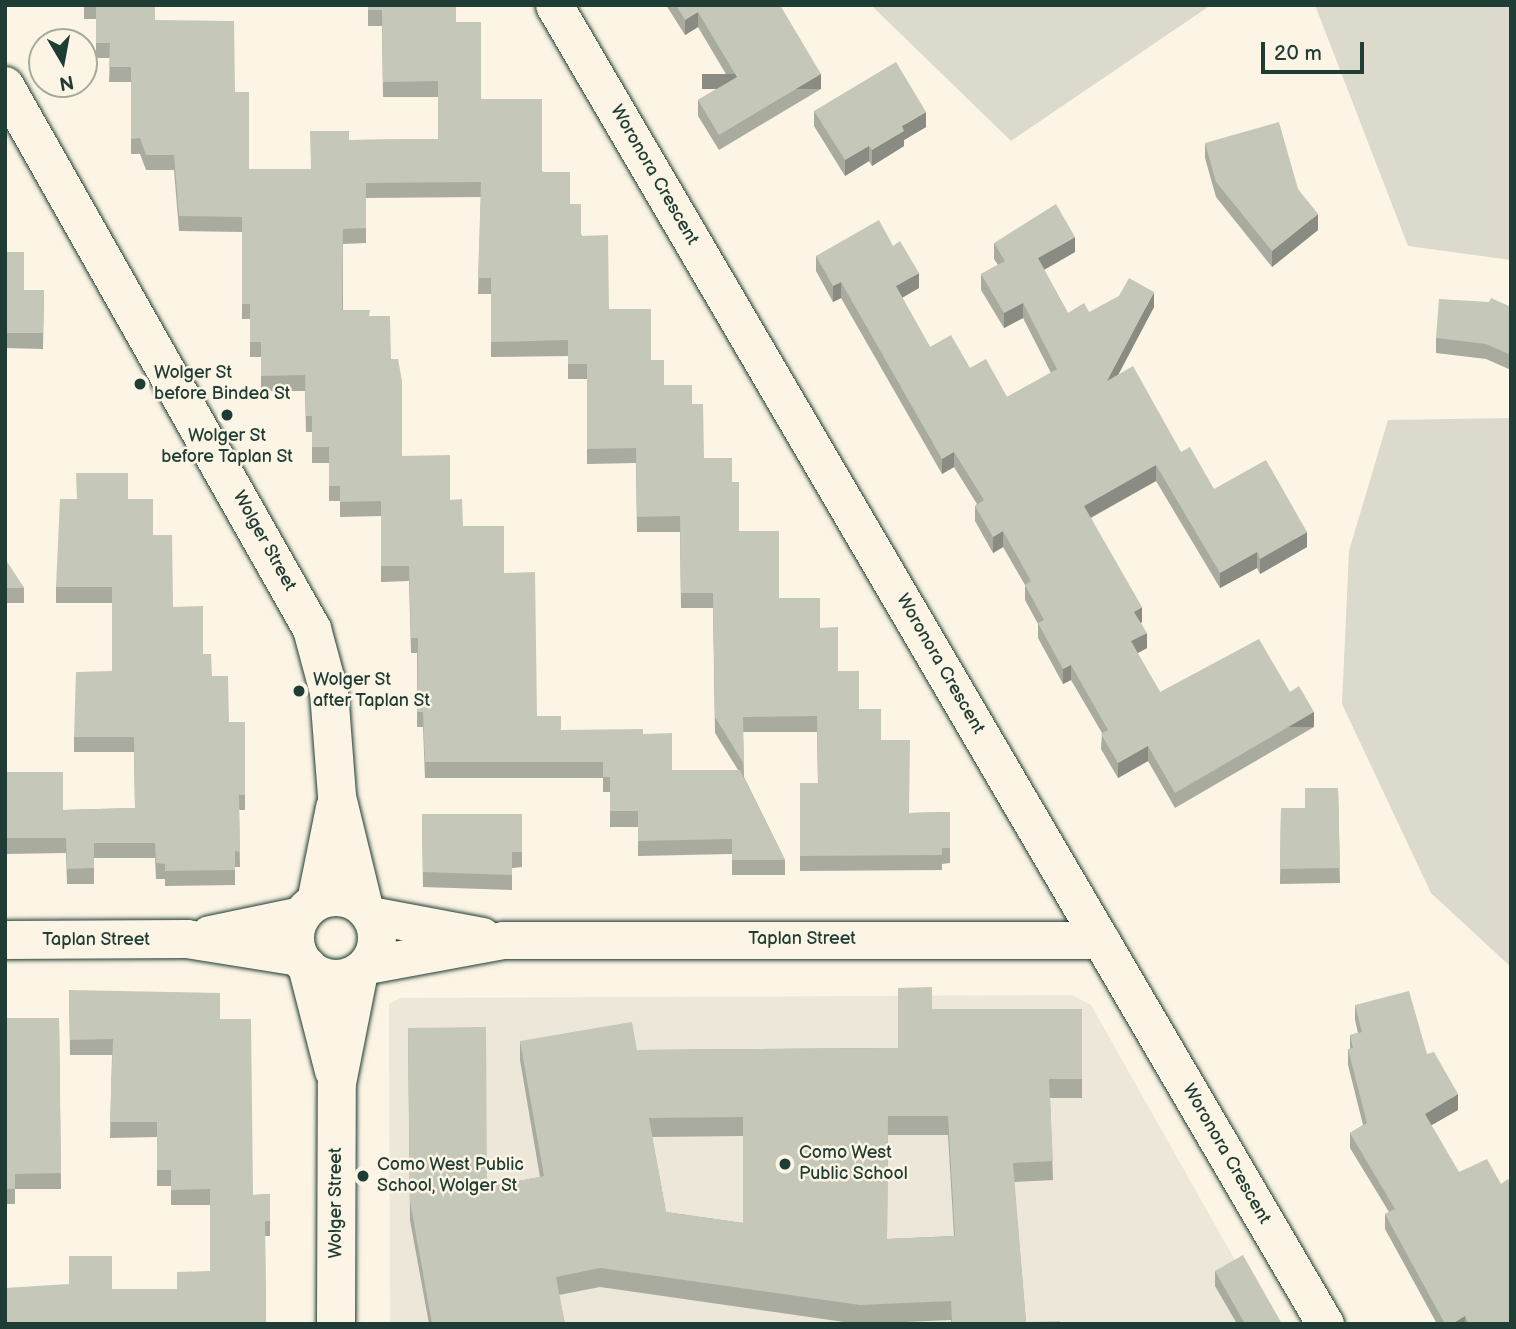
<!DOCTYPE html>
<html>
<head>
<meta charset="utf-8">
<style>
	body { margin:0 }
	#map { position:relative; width:1516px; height:1329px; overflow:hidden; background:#fcf5e5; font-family:"Balsamiq Sans",sans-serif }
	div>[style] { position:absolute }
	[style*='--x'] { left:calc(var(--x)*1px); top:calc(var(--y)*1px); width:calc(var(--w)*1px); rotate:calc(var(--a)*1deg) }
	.built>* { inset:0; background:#ece7d8 }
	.green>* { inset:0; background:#dcdacc }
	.roads { filter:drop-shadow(0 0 2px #1f3d34) drop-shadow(0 0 2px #1f3d34) }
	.street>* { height:37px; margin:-18.5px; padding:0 18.5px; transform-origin:18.5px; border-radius:18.5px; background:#fcf5e5 }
	.secondary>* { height:38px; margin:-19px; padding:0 19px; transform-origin:19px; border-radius:19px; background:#fcf5e5 }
	.secondary>.ring { margin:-19px; padding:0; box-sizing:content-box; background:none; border:38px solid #fcf5e5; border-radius:50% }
	.wall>* { inset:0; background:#a9ab9f }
	.shaded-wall>* { inset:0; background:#8a8b82; transform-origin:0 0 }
	.building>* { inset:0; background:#c5c7b9 }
	.dots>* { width:19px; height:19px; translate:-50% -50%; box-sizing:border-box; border:4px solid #fcf5e5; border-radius:50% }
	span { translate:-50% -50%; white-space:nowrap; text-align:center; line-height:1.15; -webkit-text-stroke:5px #fcf5e5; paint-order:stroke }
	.street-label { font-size:18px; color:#1f3d34 }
	.poi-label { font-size:18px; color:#1f3d34 }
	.left { translate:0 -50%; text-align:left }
	.frame { position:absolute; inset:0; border:7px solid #1f3d34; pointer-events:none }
	.north { position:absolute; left:28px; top:28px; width:70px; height:70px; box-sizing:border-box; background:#fcf5e5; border:2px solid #a4ab9e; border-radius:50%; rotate:170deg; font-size:19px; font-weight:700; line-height:28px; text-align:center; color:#1f3d34 }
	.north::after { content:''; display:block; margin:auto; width:24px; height:32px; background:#1f3d34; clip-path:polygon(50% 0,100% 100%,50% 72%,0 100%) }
	.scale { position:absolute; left:1261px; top:42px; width:103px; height:32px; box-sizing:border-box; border:4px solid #1f3d34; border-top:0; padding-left:9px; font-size:21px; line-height:24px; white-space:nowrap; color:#1f3d34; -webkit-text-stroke:5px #fcf5e5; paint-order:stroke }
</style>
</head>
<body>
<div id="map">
	<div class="built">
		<div style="clip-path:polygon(1072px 995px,1091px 1005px,1271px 1324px,390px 1324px,389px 1004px,401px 998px)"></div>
	</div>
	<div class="green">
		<div style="clip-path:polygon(871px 5px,1211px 5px,1011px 141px)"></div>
		<div style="clip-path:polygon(1315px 5px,1511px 5px,1511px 260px,1408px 246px)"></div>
		<div style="clip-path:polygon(1511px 418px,1511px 967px,1431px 893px,1342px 704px,1349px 551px,1388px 420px)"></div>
	</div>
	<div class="roads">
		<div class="street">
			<div style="--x:554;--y:5;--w:1528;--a:59.69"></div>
			<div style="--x:370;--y:915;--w:114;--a:10.6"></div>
			<div style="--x:367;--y:965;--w:138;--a:-10.4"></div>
			<div style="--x:503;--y:940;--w:598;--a:0"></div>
		</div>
		<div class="secondary">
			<div style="--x:5;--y:86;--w:624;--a:60.52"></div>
			<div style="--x:312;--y:629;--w:65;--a:74.9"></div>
			<div style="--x:329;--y:692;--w:105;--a:85.6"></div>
			<div style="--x:337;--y:797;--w:114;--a:76.3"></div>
			<div class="ring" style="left:295px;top:897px;width:44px;height:44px"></div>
			<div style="--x:316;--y:902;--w:96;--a:-78.6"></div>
			<div style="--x:210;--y:935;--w:93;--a:-11.8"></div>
			<div style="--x:5;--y:940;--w:182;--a:-0.3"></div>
			<div style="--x:187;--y:939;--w:114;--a:9.1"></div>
			<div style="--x:307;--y:966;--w:108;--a:75.6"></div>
			<div style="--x:336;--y:1324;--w:241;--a:-89.8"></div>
			<div style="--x:337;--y:1083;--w:113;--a:-78.8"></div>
		</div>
	</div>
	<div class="wall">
		<div style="clip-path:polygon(evenodd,84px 5px,155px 5px,155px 20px,235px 92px,249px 169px,311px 169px,349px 140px,438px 139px,438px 97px,383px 97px,382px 26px,368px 26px,368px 5px,456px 22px,481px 99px,570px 204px,609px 309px,651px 360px,664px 385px,692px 404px,704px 458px,732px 482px,739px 531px,779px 598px,820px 628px,838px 671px,859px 709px,881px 740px,909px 813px,950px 812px,950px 863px,942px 864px,942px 870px,800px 871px,800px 783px,818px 783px,817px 732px,743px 732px,744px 777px,785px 860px,785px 875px,732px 875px,732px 854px,638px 856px,638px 827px,610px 827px,610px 792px,603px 792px,603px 778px,425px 778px,423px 727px,417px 727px,417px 653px,411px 653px,409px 581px,381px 582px,381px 516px,340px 517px,340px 501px,329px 501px,329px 463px,312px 463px,312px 432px,306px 432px,305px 391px,261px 391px,261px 357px,250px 357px,250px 319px,242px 319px,242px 232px,179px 231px,174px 170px,146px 170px,140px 154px,131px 154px,131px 82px,109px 82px,110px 58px,96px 58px,96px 19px,84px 19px,84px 5px,481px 197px,478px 294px,491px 294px,491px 357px,568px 356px,568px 379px,587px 379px,587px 464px,636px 463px,637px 532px,680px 532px,681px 608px,713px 608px,715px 733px,738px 770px,672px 770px,643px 734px,561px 730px,537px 716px,504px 573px,463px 526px,450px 500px,402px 456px,391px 359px,370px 316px,343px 310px,343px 244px,366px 243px,366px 198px,481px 197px)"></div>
		<div style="clip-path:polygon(666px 5px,780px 5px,821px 89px,719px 150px,698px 116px,698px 100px,730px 81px,698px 27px,685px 35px)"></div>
		<div style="clip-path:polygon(814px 111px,926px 127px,904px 140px,904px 146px,872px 166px,869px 161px,845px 176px,814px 126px)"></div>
		<div style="clip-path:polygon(1205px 143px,1298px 189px,1318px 230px,1272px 267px,1216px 197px,1205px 158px)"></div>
		<div style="clip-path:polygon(5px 218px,6px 252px,24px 290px,44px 290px,43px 349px,5px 348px)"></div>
		<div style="clip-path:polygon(994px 243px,1075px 252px,1044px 270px,1068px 313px,1089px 312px,1154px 307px,1118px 375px,1181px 452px,1214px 489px,1307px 547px,1260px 574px,1257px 568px,1220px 588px,1156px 481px,1091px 518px,1142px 622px,1141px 623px,1147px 648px,1137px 653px,1160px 692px,1290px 692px,1314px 727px,1175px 808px,1148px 761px,1118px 778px,1101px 749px,1102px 733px,1071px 680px,1063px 684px,1038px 638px,1038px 624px,1025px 600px,1025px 585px,1003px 547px,993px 553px,975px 521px,975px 506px,977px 504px,954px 467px,942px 474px,841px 298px,833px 302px,816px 271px,816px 256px,893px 246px,919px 288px,902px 298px,930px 347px,970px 368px,1007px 397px,1051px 373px,1023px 318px,1004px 328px,981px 290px,981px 274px,998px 265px,994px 259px)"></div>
		<div style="clip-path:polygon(1511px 307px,1511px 370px,1486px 359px,1436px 353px,1436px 338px)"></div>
		<div style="clip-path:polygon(128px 499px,153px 535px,173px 607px,203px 654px,229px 722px,245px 722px,245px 810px,239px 810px,240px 867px,235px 867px,235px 885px,165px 886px,165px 879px,156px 879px,155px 858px,94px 858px,94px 884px,67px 884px,66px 853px,5px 854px,5px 772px,63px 810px,135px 808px,134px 752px,74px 752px,74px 737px,112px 671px,112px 603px,56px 603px,56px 587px)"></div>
		<div style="clip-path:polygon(5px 559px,24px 588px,24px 603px,5px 603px)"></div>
		<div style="clip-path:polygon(1338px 788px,1340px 883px,1280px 884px,1281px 808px,1305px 808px)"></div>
		<div style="clip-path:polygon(422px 814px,522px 814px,522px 867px,512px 868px,512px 890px,423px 887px)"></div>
		<div style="clip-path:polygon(69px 990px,220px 1019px,253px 1195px,270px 1194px,270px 1236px,265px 1236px,266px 1324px,112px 1289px,177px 1289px,210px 1271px,210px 1205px,171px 1205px,171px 1186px,157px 1186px,157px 1137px,110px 1138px,112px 1055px,70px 1055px)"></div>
		<div style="clip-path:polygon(1355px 1005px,1427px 1054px,1458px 1110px,1431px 1125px,1511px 1324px,1437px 1324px,1385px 1229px,1385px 1214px,1389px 1212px,1350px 1148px,1350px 1133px,1363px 1125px,1348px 1065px,1348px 1049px,1350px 1049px,1350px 1035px,1358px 1033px,1355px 1020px)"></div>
		<div style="clip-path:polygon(evenodd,932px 1009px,1082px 1009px,1082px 1098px,1050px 1098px,1053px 1180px,1014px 1182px,1026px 1322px,1060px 1324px,951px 1324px,951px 1320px,858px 1324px,600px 1287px,559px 1295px,565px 1324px,429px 1324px,410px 1220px,408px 1028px,487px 1187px,540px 1177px,520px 1060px,520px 1041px,637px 1050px,898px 1048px,932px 1009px,888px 1135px,948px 1135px,954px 1236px,887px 1239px,888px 1135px,932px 1009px,743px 1136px,743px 1223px,666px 1212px,652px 1137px,743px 1136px)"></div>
		<div style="clip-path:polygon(5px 1018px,59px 1018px,61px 1189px,15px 1189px,15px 1204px,5px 1204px)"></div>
		<div style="clip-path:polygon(1215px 1271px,1282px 1324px,1237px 1324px,1215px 1286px)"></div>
	</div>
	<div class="shaded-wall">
		<div style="clip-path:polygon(698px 12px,698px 27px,685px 35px,685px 20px)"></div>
		<div style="left:821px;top:74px;width:15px;height:119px;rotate:90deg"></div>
		<div style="clip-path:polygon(926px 112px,926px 127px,904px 140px,904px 146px,872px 166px,872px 150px,902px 126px)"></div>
		<div style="clip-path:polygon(869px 146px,869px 161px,845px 176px,845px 160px)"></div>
		<div style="clip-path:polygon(1318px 214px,1318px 230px,1272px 267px,1272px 251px)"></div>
		<div style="clip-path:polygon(1075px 237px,1075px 252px,1038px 273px,1038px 258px)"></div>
		<div style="clip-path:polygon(919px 273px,919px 288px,896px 301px,896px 286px)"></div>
		<div style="clip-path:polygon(841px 282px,841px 298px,833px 302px,833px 286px)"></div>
		<div style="clip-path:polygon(1154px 292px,1154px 307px,1107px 396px,1107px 381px)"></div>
		<div style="clip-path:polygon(1023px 303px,1023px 318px,1004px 328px,1004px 313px)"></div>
		<div style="clip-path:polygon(954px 452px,954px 467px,942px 474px,942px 459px)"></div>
		<div style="clip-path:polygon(1156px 465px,1156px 481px,1084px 521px,1084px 506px)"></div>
		<div style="clip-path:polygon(1003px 531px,1003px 547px,993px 553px,993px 537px)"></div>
		<div style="clip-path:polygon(1307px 532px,1307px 547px,1260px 574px,1260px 559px)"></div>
		<div style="clip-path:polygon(1257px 552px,1257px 568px,1220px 588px,1220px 573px)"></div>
		<div style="clip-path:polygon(1142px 607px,1142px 622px,1134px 627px,1134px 612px)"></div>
		<div style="clip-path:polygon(1147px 633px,1147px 648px,1131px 657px,1131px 641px)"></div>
		<div style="clip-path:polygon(1071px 665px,1071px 680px,1063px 684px,1063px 669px)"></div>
		<div style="left:1314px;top:712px;width:15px;height:161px;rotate:90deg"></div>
		<div style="clip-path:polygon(1148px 746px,1148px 761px,1118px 778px,1118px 763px)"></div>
		<div style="clip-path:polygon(1458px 1094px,1458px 1110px,1425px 1129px,1425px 1114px)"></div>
		<div style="clip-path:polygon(1465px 1316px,1465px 1324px,1452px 1324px)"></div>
	</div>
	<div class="building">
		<div style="clip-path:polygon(96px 5px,155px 5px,155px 20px,234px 21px,235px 92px,249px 92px,249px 169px,311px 169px,310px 131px,349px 131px,349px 140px,438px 139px,438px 81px,383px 82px,382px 10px,368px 10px,368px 5px,456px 5px,456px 22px,481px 22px,481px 99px,542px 99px,542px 172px,570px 172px,570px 204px,581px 204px,581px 236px,608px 235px,609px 309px,651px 309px,651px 360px,664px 360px,664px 385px,692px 385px,692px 404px,703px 404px,704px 458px,732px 458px,732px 482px,739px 482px,739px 531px,779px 531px,779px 598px,820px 598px,820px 628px,838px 627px,838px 671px,859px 671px,859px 709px,881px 709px,881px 740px,910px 740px,909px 813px,950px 812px,950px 848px,942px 848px,942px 855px,800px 856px,800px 783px,818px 783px,817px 716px,743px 717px,744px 764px,715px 717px,713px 593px,681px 593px,680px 516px,637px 517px,636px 448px,587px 449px,587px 364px,568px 364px,568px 340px,491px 342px,491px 278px,478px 278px,481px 182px,366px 183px,366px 228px,343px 229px,342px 310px,370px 310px,369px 316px,390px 316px,391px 359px,398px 359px,402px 381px,402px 456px,450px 455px,450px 500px,462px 499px,463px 526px,504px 526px,504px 573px,535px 572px,537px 716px,561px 716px,561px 730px,643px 729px,643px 734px,672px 733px,672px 770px,740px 770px,785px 860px,732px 860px,732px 839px,638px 841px,638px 811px,610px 811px,610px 777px,603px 777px,603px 762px,425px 762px,423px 712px,417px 712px,418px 638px,411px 638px,409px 566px,381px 566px,381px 501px,340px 502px,340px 486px,329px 486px,329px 447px,312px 447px,312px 416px,306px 416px,305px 375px,261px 376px,261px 342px,250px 342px,250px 304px,242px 304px,242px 217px,179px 216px,174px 155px,146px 155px,140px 138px,131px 139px,131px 67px,109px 67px,110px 43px,96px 43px)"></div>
		<div style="clip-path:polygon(676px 5px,780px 5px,821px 74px,719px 135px,698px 100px,737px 77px,698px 12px,685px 20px)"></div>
		<div style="clip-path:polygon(896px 62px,926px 112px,902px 126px,904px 131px,872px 150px,869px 146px,845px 160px,814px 111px)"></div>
		<div style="clip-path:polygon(1279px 122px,1298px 189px,1318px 214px,1272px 251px,1216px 182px,1205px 143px)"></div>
		<div style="clip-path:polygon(1056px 204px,1075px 237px,1038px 258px,1068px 313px,1084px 303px,1089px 312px,1119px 296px,1129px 278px,1154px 292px,1107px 381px,1133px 366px,1181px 452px,1190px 447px,1214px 489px,1266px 460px,1307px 532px,1260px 559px,1257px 552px,1220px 573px,1156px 465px,1084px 506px,1142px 607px,1134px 612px,1147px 633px,1131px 641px,1160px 692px,1259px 639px,1290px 692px,1299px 686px,1314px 712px,1175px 793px,1148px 746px,1118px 763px,1101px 734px,1108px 730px,1071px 665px,1063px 669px,1038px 623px,1044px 620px,1025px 585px,1031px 581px,1003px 531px,993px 537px,975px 506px,984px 500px,954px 452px,942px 459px,841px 282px,833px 286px,816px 256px,879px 220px,893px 246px,900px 241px,919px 273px,896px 286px,930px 347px,951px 335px,970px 368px,986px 359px,1007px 397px,1057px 369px,1023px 303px,1004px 313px,981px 274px,1005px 261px,994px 243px)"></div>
		<div style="clip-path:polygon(5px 218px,7px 218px,6px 252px,24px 252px,24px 290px,44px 290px,43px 333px,5px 333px)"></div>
		<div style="clip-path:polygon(1491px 298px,1511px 307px,1511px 355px,1486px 344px,1436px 338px,1439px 299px,1489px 302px)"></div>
		<div style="clip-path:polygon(76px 473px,128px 473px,128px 499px,153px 499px,153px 535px,172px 535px,173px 607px,203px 606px,203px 654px,211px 654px,212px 676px,228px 676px,229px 722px,245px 722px,245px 795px,239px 795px,240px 852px,235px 851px,235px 870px,165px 871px,165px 864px,156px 863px,155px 843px,94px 843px,94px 868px,67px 869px,66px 838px,5px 838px,5px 772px,63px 772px,63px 810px,135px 808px,134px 737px,74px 737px,76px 672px,112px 671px,112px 587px,56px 587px,60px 499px,77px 499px)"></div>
		<div style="clip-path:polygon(5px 559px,24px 588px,5px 588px)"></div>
		<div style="clip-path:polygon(1305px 788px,1338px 788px,1340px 868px,1280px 869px,1281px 808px,1305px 808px)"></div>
		<div style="clip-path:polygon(422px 814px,522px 814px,522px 852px,512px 852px,512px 875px,423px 872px)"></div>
		<div style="clip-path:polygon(evenodd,932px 987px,932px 1009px,1082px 1009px,1082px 1079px,1049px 1079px,1053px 1161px,1013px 1163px,1026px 1322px,1060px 1321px,1060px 1324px,952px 1324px,951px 1301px,860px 1305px,600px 1268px,556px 1277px,565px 1324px,432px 1324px,410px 1201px,408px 1028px,486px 1027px,487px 1187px,544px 1176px,520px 1041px,632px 1022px,637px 1050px,898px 1048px,898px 988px,932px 987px,888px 1116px,948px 1116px,955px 1236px,887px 1239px,888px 1116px,932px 987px,743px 1117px,743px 1223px,666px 1212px,649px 1118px,743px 1117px)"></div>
		<div style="clip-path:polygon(69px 990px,220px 993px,220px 1019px,251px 1019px,253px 1195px,270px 1194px,270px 1221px,265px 1221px,266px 1324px,5px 1324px,5px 1288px,69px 1284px,69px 1256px,112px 1256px,112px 1289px,177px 1289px,177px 1272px,210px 1271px,210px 1189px,171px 1190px,171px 1170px,157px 1170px,157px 1122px,110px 1122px,113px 1039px,70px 1040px)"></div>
		<div style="clip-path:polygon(1409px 991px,1427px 1054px,1434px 1052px,1458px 1094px,1425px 1114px,1459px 1172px,1487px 1159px,1501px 1184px,1508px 1179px,1511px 1184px,1511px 1324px,1469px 1324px,1465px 1316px,1452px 1324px,1445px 1324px,1385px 1214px,1395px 1209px,1350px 1133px,1367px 1123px,1348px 1049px,1353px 1048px,1350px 1035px,1362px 1032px,1355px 1005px)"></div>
		<div style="clip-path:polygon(5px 1018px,59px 1018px,61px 1173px,15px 1174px,15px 1189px,5px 1189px)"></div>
		<div style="clip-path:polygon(1243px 1255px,1282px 1324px,1245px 1324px,1215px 1271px)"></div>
	</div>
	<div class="dots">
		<div style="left:140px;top:384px;background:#1f3d34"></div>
		<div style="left:227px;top:415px;background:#1f3d34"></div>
		<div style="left:299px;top:691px;background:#1f3d34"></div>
		<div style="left:785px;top:1164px;background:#1f3d34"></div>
		<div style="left:363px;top:1176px;background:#1f3d34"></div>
	</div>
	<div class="street-label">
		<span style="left:654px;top:175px;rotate:60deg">Woronora Crescent</span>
		<span style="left:264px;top:541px;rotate:61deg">Wolger Street</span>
		<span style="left:940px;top:664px;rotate:60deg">Woronora Crescent</span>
		<span style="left:802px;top:939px">Taplan Street</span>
		<span style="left:96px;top:940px">Taplan Street</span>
		<span style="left:1226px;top:1154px;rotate:60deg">Woronora Crescent</span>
		<span style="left:336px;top:1203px;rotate:-90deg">Wolger Street</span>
	</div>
	<div class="poi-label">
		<span class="left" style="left:154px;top:384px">Wolger St<br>before Bindea St</span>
		<span style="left:227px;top:447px">Wolger St<br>before Taplan St</span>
		<span class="left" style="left:313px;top:691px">Wolger St<br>after Taplan St</span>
		<span class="left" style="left:799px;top:1164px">Como West<br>Public School</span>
		<span class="left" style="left:377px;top:1176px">Como West Public<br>School, Wolger St</span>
	</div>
	<div class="frame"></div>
	<div class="north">N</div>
	<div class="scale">20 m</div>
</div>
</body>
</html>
